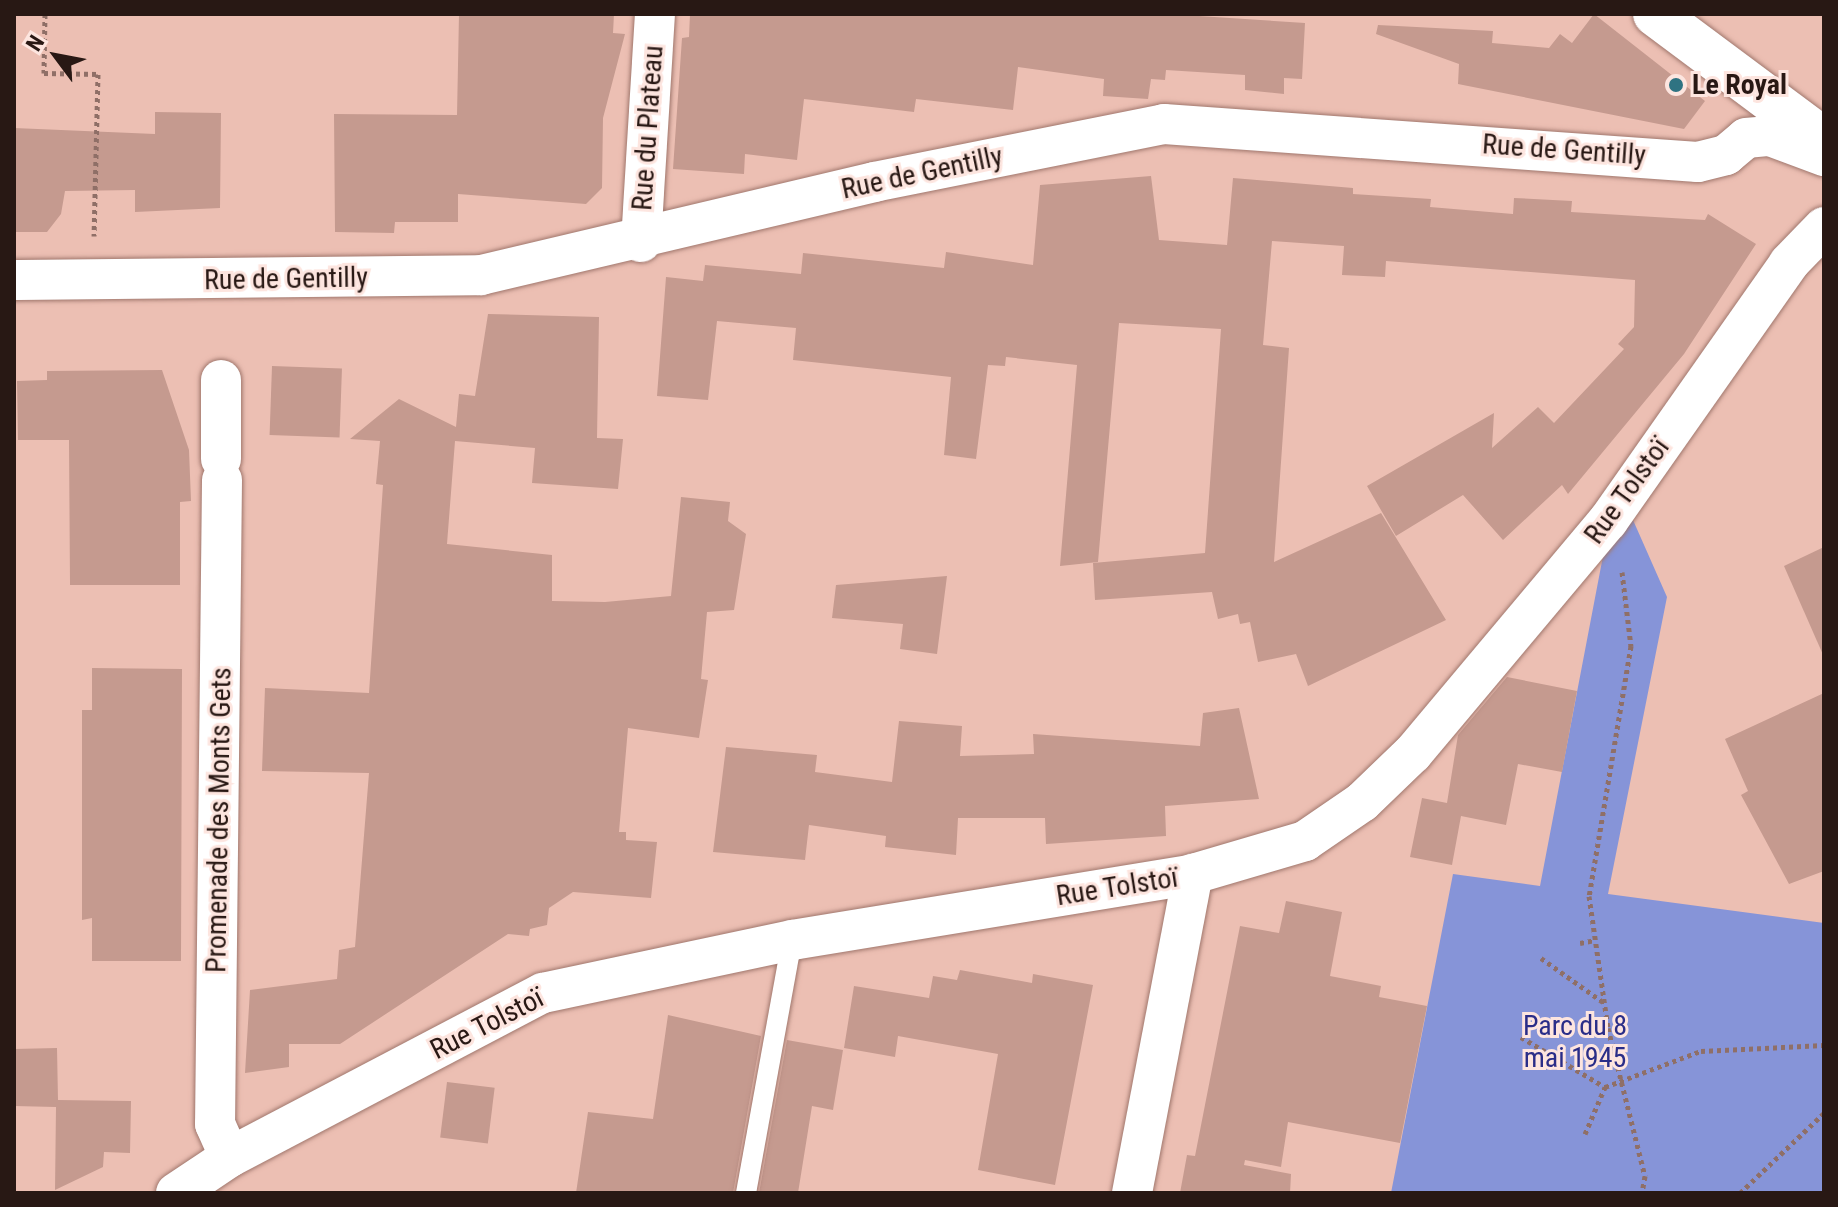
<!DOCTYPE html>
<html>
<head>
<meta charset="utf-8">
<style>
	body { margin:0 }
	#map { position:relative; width:1838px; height:1207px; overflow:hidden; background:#ecbfb3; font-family:"Roboto Condensed",sans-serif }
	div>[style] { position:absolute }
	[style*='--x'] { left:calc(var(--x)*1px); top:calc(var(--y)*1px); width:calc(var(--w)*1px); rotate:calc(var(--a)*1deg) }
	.green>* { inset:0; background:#8694d8 }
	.building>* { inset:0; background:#c59a8f; transform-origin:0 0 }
	.path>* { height:5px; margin-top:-2.5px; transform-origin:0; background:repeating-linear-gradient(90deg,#8f6f67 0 4px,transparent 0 8px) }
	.roads { filter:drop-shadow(0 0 2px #a0776d) drop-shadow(0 0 2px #a0776d) }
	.lane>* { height:20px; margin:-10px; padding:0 10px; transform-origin:10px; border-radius:10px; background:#fff }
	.street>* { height:40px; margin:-20px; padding:0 20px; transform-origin:20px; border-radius:20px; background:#fff }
	.secondary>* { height:44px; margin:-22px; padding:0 22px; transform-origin:22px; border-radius:22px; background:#fff }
	.dots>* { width:22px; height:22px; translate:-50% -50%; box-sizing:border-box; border:4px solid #fde5df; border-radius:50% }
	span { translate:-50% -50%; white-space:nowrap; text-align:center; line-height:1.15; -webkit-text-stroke:6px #fde5df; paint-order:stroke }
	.poi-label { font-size:28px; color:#281814; font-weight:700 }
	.left { translate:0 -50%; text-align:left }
	.street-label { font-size:28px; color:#281814 }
	.park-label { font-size:28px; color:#2a2d88 }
	.frame { position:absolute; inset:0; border:16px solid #281814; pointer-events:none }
	.north { position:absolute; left:16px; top:16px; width:80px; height:80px; -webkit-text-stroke:6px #fde5df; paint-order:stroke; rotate:302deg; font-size:22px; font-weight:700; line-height:32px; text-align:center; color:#281814 }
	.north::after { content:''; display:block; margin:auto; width:28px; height:36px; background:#281814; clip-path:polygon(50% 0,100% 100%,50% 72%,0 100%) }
</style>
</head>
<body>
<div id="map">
	<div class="green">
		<div style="clip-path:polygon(1633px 520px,1667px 597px,1608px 894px,1824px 923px,1824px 1193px,1391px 1193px,1453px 874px,1540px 886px,1603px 556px)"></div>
	</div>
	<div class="building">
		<div style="clip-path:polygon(459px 14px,614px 14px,613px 33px,625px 34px,603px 118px,602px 188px,586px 204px,458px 194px,458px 222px,395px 222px,394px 233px,335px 232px,334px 114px,457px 115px)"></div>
		<div style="clip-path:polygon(690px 14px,1168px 14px,1305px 23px,1302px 79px,1284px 78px,1284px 94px,1245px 90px,1245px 75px,1166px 70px,1165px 80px,1151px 79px,1148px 99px,1103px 96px,1104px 79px,1018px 67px,1013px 110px,916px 99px,914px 112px,804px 99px,797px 160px,745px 154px,744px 174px,673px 169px,682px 38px,689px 37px)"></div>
		<div style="clip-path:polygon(1594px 14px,1705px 101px,1684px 129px,1458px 84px,1459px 64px,1376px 34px,1378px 25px,1493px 31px,1492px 43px,1549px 48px,1560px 34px,1572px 43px)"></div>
		<div style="clip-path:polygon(155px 112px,221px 113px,220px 208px,135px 212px,135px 190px,65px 191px,61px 214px,47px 232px,14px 232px,14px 128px,155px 134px)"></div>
		<div style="clip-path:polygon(1151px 176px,1159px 240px,1227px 245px,1233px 178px,1353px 188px,1353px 194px,1431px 199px,1430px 207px,1513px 214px,1514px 198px,1572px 201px,1571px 212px,1705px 220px,1708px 214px,1756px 244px,1684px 354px,1568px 494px,1562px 485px,1503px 540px,1463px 495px,1396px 536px,1367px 486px,1494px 413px,1492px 448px,1538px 407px,1554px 423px,1624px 349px,1618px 344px,1634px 327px,1635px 280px,1386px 261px,1385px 277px,1342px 275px,1344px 246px,1272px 241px,1263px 345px,1289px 348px,1274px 562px,1381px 513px,1446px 620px,1308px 686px,1296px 654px,1258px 662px,1250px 622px,1240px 624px,1238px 614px,1218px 619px,1212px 592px,1095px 600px,1093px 563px,1205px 553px,1221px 329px,1119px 323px,1098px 562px,1060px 566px,1077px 365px,1006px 357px,1005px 366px,988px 365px,976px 459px,944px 455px,951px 377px,793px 360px,796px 328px,717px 321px,708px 400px,657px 396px,666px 277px,703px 281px,705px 265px,801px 274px,803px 253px,944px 268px,946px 252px,1033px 265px,1040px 185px)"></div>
		<div style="clip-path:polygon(488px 314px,599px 317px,597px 438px,623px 439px,618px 489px,532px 483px,535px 448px,455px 441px,447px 544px,552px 555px,552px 601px,605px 602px,671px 596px,681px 497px,730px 502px,728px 521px,746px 534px,734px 610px,707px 612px,701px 679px,708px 680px,699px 738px,628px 728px,619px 832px,626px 832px,626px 840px,657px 842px,651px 898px,573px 892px,549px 908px,547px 925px,530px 929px,529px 936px,508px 934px,340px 1044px,289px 1044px,289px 1067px,245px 1073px,250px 990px,337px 979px,339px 950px,355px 947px,369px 773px,262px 771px,265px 688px,369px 693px,383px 485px,376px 484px,380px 441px,350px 439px,399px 399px,456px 427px,459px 394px,475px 396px)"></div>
		<div style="left:272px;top:366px;width:70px;height:69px;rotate:2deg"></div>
		<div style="clip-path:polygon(162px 370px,189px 450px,191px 501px,180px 502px,180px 585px,70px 585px,69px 440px,18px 440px,17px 381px,47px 380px,47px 371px)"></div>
		<div style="clip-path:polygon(1824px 547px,1824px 657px,1784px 566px)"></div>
		<div style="clip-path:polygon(947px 576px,937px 654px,900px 649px,903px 624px,832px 618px,836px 585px)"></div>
		<div style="clip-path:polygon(92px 668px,182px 669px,181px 961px,92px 961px,92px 918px,82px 920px,82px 710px,92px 710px)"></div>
		<div style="clip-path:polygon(1507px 677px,1577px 691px,1562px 772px,1518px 764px,1506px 825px,1461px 816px,1452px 865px,1410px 857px,1422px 798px,1447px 803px,1458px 735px)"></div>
		<div style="clip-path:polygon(1824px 693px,1824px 871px,1789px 884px,1741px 795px,1748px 791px,1725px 739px)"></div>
		<div style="clip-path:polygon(1239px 708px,1259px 799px,1165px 806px,1166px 836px,1046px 844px,1045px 818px,958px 818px,956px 855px,885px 847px,886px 836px,809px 825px,805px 860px,713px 852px,726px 747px,817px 755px,815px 772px,892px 782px,899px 721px,962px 726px,960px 756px,1034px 754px,1033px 734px,1200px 746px,1203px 713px)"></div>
		<div style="clip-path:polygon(1286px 901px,1342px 912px,1330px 976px,1381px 986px,1379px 997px,1427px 1006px,1400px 1143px,1288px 1122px,1281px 1167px,1245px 1160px,1244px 1165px,1291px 1174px,1290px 1193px,1180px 1193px,1187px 1155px,1195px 1156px,1240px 926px,1279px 933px)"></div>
		<div style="clip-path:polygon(960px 970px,1032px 983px,1033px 974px,1093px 985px,1055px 1185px,978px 1170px,998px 1054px,898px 1036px,895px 1057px,844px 1048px,854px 986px,929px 998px,933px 976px,957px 980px)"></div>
		<div style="clip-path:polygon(668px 1015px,761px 1036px,733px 1193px,576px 1193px,588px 1112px,653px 1119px)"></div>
		<div style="clip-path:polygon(787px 1040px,843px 1050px,833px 1110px,812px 1106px,798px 1193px,759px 1193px)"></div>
		<div style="clip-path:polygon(57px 1048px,58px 1100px,131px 1101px,130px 1153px,104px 1152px,103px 1167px,55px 1190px,56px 1107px,14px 1106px,14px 1049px)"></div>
		<div style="left:447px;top:1082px;width:48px;height:56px;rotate:7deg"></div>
	</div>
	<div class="path">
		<div style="--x:45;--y:14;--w:59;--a:91"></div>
		<div style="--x:44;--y:73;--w:54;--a:1.1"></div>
		<div style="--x:98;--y:74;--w:162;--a:91.4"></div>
		<div style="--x:1622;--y:572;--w:75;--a:83.1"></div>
		<div style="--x:1631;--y:646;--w:254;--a:99.5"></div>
		<div style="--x:1589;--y:896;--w:133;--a:81.8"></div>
		<div style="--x:1608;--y:1028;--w:153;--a:76"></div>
		<div style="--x:1645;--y:1176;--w:17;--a:100"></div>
		<div style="--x:1580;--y:943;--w:15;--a:-11"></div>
		<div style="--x:1541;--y:958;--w:76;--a:35.4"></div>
		<div style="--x:1521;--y:1037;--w:98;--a:30.8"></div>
		<div style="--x:1585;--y:1134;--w:51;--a:-66.9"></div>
		<div style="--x:1605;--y:1087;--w:103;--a:-20.6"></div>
		<div style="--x:1701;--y:1051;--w:123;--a:-2.8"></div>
		<div style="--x:1740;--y:1193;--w:116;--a:-43.6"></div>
	</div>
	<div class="roads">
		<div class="lane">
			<div style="--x:746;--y:1193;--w:257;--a:-79.7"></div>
		</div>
		<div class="street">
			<div style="--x:641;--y:242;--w:228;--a:-86.5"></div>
			<div style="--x:14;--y:280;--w:467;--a:-0.6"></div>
			<div style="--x:481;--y:275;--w:404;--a:-13.3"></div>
			<div style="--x:874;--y:182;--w:296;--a:-11.3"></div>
			<div style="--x:1164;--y:124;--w:535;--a:4.07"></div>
			<div style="--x:1698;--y:162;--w:29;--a:-14"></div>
			<div style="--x:1726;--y:155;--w:26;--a:-40"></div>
			<div style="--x:1746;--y:138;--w:24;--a:-5"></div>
			<div style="--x:1770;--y:136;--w:58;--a:20.3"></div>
			<div style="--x:221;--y:380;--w:79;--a:90"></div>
			<div style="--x:222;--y:480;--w:644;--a:90.62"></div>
			<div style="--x:215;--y:1124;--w:36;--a:66"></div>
			<div style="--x:176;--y:1193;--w:65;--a:-33.7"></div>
			<div style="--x:230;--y:1157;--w:353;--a:-27.7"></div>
			<div style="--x:543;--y:993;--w:255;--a:-12"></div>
			<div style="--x:792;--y:940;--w:406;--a:-9.3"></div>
			<div style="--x:1193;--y:874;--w:117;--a:-16.4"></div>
			<div style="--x:1305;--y:841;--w:69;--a:-34.4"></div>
			<div style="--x:1362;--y:802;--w:71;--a:-43.9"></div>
			<div style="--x:1413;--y:753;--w:303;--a:-50"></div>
			<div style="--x:1608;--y:521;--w:315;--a:-54.9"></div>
			<div style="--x:1789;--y:263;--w:50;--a:-45.8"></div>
			<div style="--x:1132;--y:1193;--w:325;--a:-79.2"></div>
		</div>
		<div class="secondary">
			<div style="--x:1655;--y:14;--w:211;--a:36.7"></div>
		</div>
	</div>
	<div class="dots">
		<div style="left:1676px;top:85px;background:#2f7382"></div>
	</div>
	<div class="poi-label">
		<span class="left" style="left:1692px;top:85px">Le Royal</span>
	</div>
	<div class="street-label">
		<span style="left:648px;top:128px;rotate:-86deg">Rue du Plateau</span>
		<span style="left:1564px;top:150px;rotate:4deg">Rue de Gentilly</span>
		<span style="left:922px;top:173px;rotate:-12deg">Rue de Gentilly</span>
		<span style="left:286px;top:279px;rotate:-1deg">Rue de Gentilly</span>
		<span style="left:1627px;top:491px;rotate:-54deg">Rue Tolstoï</span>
		<span style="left:219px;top:820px;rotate:-89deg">Promenade des Monts Gets</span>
		<span style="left:1117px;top:887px;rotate:-9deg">Rue Tolstoï</span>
		<span style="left:487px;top:1024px;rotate:-27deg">Rue Tolstoï</span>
	</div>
	<div class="park-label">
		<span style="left:1575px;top:1042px">Parc du 8<br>mai 1945</span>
	</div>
	<div class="frame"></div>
	<div class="north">N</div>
</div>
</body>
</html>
